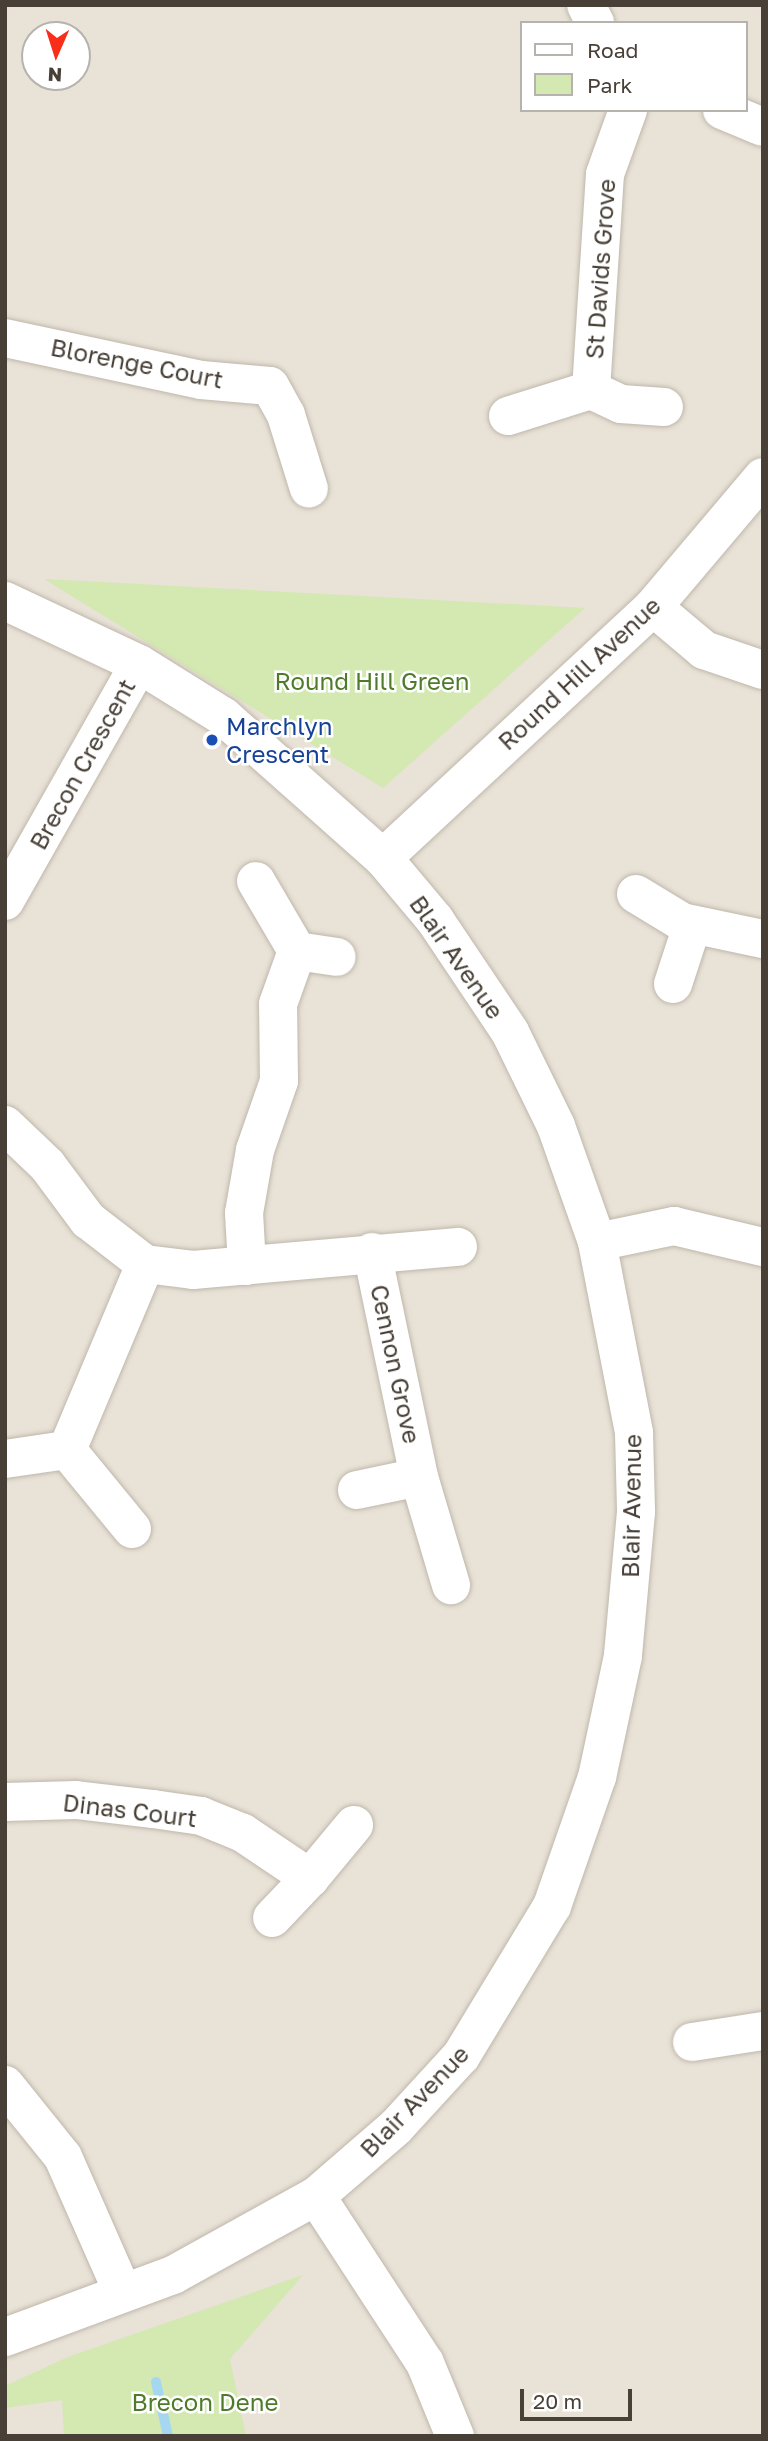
<!DOCTYPE html>
<html>
<head>
<meta charset="utf-8">
<style>
	body { margin:0 }
	#map { position:relative; width:768px; height:2441px; overflow:hidden; background:#f4f0e9; font-family:"Golos Text",sans-serif }
	div>[style] { position:absolute }
	[style*='--x'] { left:calc(var(--x)*1px); top:calc(var(--y)*1px); width:calc(var(--w)*1px); rotate:calc(var(--a)*1deg) }
	.residential>* { inset:0; background:#e8e2d7 }
	.green>* { inset:0; background:#d4e8b2 }
	.stream>* { height:10px; margin:-5px; padding:0 5px; transform-origin:5px; border-radius:5px; background:#a5d7f1 }
	.roads { filter:drop-shadow(0 0 2px #c0b7ab) drop-shadow(0 0 2px #c0b7ab) }
	.minor>* { height:38px; margin:-19px; padding:0 19px; transform-origin:19px; border-radius:19px; background:#fff }
	.dots>* { width:19px; height:19px; translate:-50% -50%; box-sizing:border-box; border:4px solid #fff; border-radius:50% }
	span { translate:-50% -50%; white-space:nowrap; text-align:center; line-height:1.15; -webkit-text-stroke:5px #fff; paint-order:stroke }
	.street-label { font-size:24px; color:#484037 }
	.park-label { font-size:24px; color:#4e7b29 }
	.transit-label { font-size:24px; color:#164399 }
	.left { translate:0 -50%; text-align:left }
	.frame { position:absolute; inset:0; border:7px solid #484037; pointer-events:none }
	.legend { position:absolute; left:520px; top:21px; width:228px; height:91px; box-sizing:border-box; background:#fff; border:2px solid #b6b3af; margin:0; padding:9px 12px; list-style:none; font-size:21px; color:#484037 }
	.legend li { display:flex; align-items:center; gap:14px; height:35px }
	.legend b { width:35px; border:2px solid #b6b3af }
	.north { position:absolute; left:21px; top:21px; width:70px; height:70px; box-sizing:border-box; background:#fff; border:2px solid #b6b3af; border-radius:50%; rotate:183deg; font-size:19px; font-weight:700; line-height:28px; text-align:center; color:#484037 }
	.north::after { content:''; display:block; margin:auto; width:24px; height:32px; background:#fa2c1a; clip-path:polygon(50% 0,100% 100%,50% 72%,0 100%) }
	.scale { position:absolute; left:520px; top:2389px; width:112px; height:32px; box-sizing:border-box; border:4px solid #484037; border-top:0; padding-left:9px; font-size:21px; line-height:24px; white-space:nowrap; color:#484037; -webkit-text-stroke:5px #fff; paint-order:stroke }
</style>
</head>
<body>
<div id="map">
	<div class="residential">
		<div style="clip-path:polygon(evenodd,5px 5px,763px 5px,763px 2436px,5px 2436px,5px 5px,521px 23px,745px 23px,745px 110px,521px 110px,521px 23px,5px 5px,35px 35px,77px 35px,77px 77px,35px 77px,35px 35px)"></div>
	</div>
	<div class="green">
		<div style="clip-path:polygon(44px 579px,585px 608px,383px 788px)"></div>
		<div style="clip-path:polygon(303px 2275px,230px 2359px,246px 2436px,64px 2436px,62px 2400px,5px 2408px,5px 2386px,68px 2357px)"></div>
	</div>
	<div class="stream">
		<div style="--x:156;--y:2382;--w:55;--a:77.5"></div>
	</div>
	<div class="roads">
		<div class="minor">
			<div style="--x:586;--y:5;--w:20;--a:63"></div>
			<div style="--x:722;--y:110;--w:44;--a:22.5"></div>
			<div style="--x:5;--y:338;--w:200;--a:12.1"></div>
			<div style="--x:201;--y:380;--w:69;--a:5"></div>
			<div style="--x:270;--y:386;--w:33;--a:61"></div>
			<div style="--x:286;--y:415;--w:77;--a:72.7"></div>
			<div style="--x:591;--y:390;--w:33;--a:25"></div>
			<div style="--x:621;--y:404;--w:43;--a:4"></div>
			<div style="--x:508;--y:416;--w:87;--a:-17.4"></div>
			<div style="--x:591;--y:390;--w:216;--a:-86.3"></div>
			<div style="--x:605;--y:174;--w:68;--a:-70.2"></div>
			<div style="--x:5;--y:601;--w:148;--a:25.2"></div>
			<div style="--x:139;--y:664;--w:100;--a:31.9"></div>
			<div style="--x:224;--y:717;--w:213;--a:41.6"></div>
			<div style="--x:383;--y:858;--w:81;--a:50"></div>
			<div style="--x:435;--y:920;--w:135;--a:56.2"></div>
			<div style="--x:510;--y:1032;--w:105;--a:63.9"></div>
			<div style="--x:556;--y:1126;--w:123;--a:70.5"></div>
			<div style="--x:597;--y:1242;--w:195;--a:79"></div>
			<div style="--x:634;--y:1433;--w:79;--a:88.5"></div>
			<div style="--x:636;--y:1512;--w:145;--a:95.2"></div>
			<div style="--x:623;--y:1656;--w:124;--a:102.1"></div>
			<div style="--x:597;--y:1777;--w:137;--a:109.2"></div>
			<div style="--x:552;--y:1906;--w:175;--a:121.2"></div>
			<div style="--x:461;--y:2056;--w:96;--a:132.5"></div>
			<div style="--x:396;--y:2127;--w:106;--a:139.2"></div>
			<div style="--x:316;--y:2196;--w:163;--a:151.1"></div>
			<div style="--x:173;--y:2275;--w:179;--a:159.7"></div>
			<div style="--x:653;--y:607;--w:67;--a:40.1"></div>
			<div style="--x:704;--y:650;--w:62;--a:18.7"></div>
			<div style="--x:383;--y:858;--w:369;--a:-42.9"></div>
			<div style="--x:653;--y:607;--w:170;--a:-49.8"></div>
			<div style="--x:636;--y:894;--w:54;--a:31.3"></div>
			<div style="--x:682;--y:922;--w:83;--a:11.9"></div>
			<div style="--x:5;--y:901;--w:272;--a:-60.5"></div>
			<div style="--x:297;--y:951;--w:40;--a:8.5"></div>
			<div style="--x:673;--y:984;--w:61;--a:-71.9"></div>
			<div style="--x:5;--y:1125;--w:58;--a:43.6"></div>
			<div style="--x:47;--y:1165;--w:69;--a:53.3"></div>
			<div style="--x:88;--y:1220;--w:72;--a:37.7"></div>
			<div style="--x:145;--y:1264;--w:48;--a:7.1"></div>
			<div style="--x:193;--y:1270;--w:266;--a:-5"></div>
			<div style="--x:597;--y:1242;--w:79;--a:-11.7"></div>
			<div style="--x:674;--y:1226;--w:91;--a:13.3"></div>
			<div style="--x:372;--y:1252;--w:230;--a:78.2"></div>
			<div style="--x:419;--y:1477;--w:113;--a:73.5"></div>
			<div style="--x:247;--y:1266;--w:53;--a:-93.2"></div>
			<div style="--x:244;--y:1213;--w:64;--a:-80.1"></div>
			<div style="--x:255;--y:1150;--w:73;--a:-70.8"></div>
			<div style="--x:279;--y:1081;--w:77;--a:-90.7"></div>
			<div style="--x:278;--y:1004;--w:56;--a:-70.3"></div>
			<div style="--x:297;--y:951;--w:81;--a:-120.4"></div>
			<div style="--x:5;--y:1459;--w:63;--a:-8.3"></div>
			<div style="--x:357;--y:1490;--w:63;--a:-11.8"></div>
			<div style="--x:132;--y:1529;--w:102;--a:-129.4"></div>
			<div style="--x:67;--y:1450;--w:202;--a:-67.2"></div>
			<div style="--x:5;--y:1802;--w:71;--a:-1.6"></div>
			<div style="--x:76;--y:1800;--w:78;--a:6.7"></div>
			<div style="--x:153;--y:1809;--w:49;--a:8.3"></div>
			<div style="--x:201;--y:1816;--w:45;--a:22"></div>
			<div style="--x:243;--y:1833;--w:81;--a:33.9"></div>
			<div style="--x:310;--y:1878;--w:55;--a:133.5"></div>
			<div style="--x:310;--y:1878;--w:69;--a:-50.3"></div>
			<div style="--x:692;--y:2042;--w:72;--a:-8.8"></div>
			<div style="--x:5;--y:2085;--w:92;--a:51.1"></div>
			<div style="--x:63;--y:2157;--w:146;--a:66.2"></div>
			<div style="--x:316;--y:2196;--w:199;--a:56.9"></div>
			<div style="--x:425;--y:2363;--w:79;--a:67.7"></div>
		</div>
	</div>
	<div class="dots">
		<div style="left:212px;top:740px;background:#1a4fb4"></div>
	</div>
	<div class="street-label">
		<span style="left:600px;top:269px;rotate:-86deg">St Davids Grove</span>
		<span style="left:137px;top:363px;rotate:11deg">Blorenge Court</span>
		<span style="left:579px;top:673px;rotate:-43deg">Round Hill Avenue</span>
		<span style="left:82px;top:764px;rotate:-61deg">Brecon Crescent</span>
		<span style="left:457px;top:957px;rotate:55deg">Blair Avenue</span>
		<span style="left:396px;top:1364px;rotate:78deg">Cennon Grove</span>
		<span style="left:631px;top:1506px;rotate:-89deg">Blair Avenue</span>
		<span style="left:130px;top:1810px;rotate:7deg">Dinas Court</span>
		<span style="left:414px;top:2101px;rotate:-46deg">Blair Avenue</span>
	</div>
	<div class="park-label">
		<span style="left:372px;top:681px">Round Hill Green</span>
		<span style="left:205px;top:2402px">Brecon Dene</span>
	</div>
	<div class="transit-label">
		<span class="left" style="left:226px;top:740px">Marchlyn<br>Crescent</span>
	</div>
	<div class="frame"></div>
	<ul class="legend">
	<li><b style="height:9px;background:#fff"></b>Road</li>
	<li><b style="height:19px;background:#d4e8b2"></b>Park</li>
	</ul>
	<div class="north">N</div>
	<div class="scale">20 m</div>
</div>
</body>
</html>
